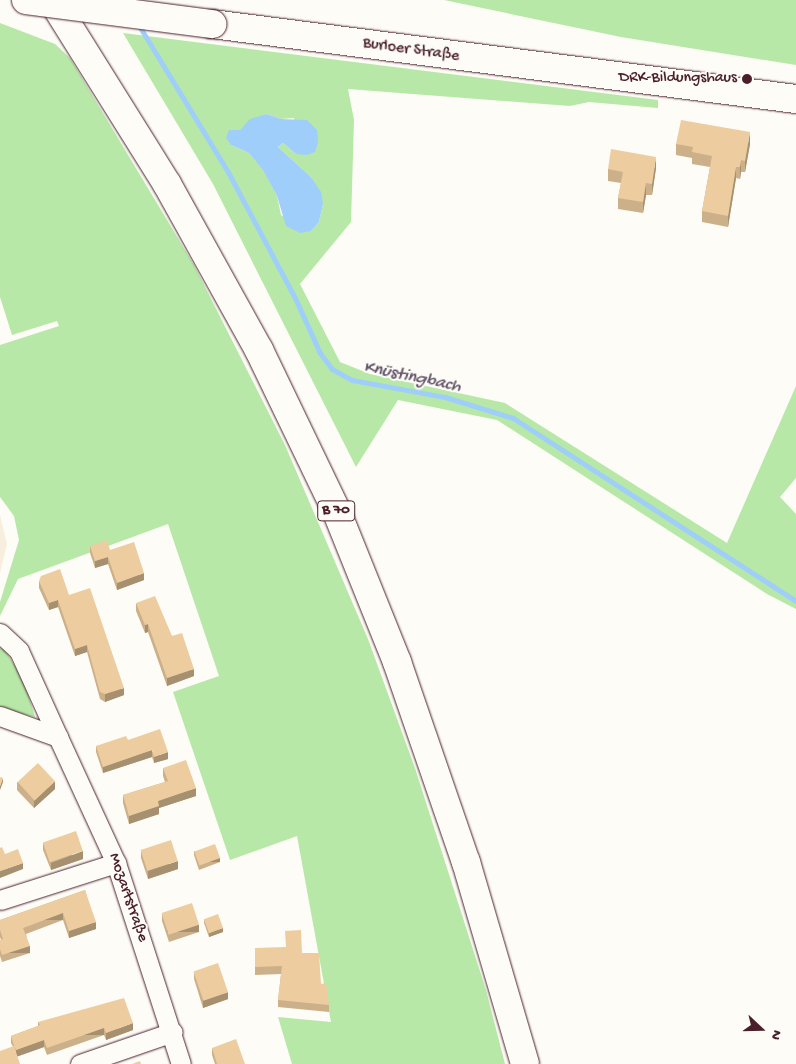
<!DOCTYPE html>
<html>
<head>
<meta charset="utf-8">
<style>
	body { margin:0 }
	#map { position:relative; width:796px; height:1064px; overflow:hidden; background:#fdfcf7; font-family:"Gochi Hand",sans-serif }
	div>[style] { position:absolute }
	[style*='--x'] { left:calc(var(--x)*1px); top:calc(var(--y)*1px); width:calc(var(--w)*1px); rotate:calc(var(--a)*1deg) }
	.built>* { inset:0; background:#f8eedd }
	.green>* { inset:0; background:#b7e8a7 }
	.water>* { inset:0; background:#9fcefa }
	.stream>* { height:5px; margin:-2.5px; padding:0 2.5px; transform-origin:2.5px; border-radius:2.5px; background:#9fcefa }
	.roads { filter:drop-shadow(0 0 1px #4a1f2b) drop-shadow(0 0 1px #4a1f2b) }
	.minor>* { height:19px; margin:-9.5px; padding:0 9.5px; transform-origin:9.5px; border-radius:9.5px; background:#fdfcf7 }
	.secondary>* { height:28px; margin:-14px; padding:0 14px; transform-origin:14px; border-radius:14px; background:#fdfcf7 }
	.primary>* { height:28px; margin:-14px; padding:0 14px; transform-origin:14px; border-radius:14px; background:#fdfcf7 }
	.bridges { filter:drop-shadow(0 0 1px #4a1f2b) drop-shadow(0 0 1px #4a1f2b) }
	.secondary-bridge>* { height:28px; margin:-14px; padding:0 14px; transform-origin:14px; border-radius:14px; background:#fdfcf7 }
	.wall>* { inset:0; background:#ccb089 }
	.shaded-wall>* { inset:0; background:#a6906f; transform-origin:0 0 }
	.building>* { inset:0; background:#edcd9f; transform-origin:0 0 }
	.dots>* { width:14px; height:14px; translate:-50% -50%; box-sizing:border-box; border:2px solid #fdfcf7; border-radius:50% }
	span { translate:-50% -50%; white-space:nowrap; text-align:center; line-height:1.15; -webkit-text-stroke:4px #fdfcf7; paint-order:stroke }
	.shield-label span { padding:1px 4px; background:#fdfcf7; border:1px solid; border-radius:4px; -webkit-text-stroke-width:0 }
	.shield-label { font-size:15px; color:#4a1f2b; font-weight:700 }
	.street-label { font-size:16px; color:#4a1f2b }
	.poi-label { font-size:16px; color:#4a1f2b }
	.right { translate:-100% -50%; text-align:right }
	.water-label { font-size:18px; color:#645469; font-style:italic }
	.north { position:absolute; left:736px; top:1004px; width:50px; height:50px; -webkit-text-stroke:4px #fdfcf7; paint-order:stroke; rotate:111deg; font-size:14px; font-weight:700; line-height:20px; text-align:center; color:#4a1f2b }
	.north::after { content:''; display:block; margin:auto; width:18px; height:22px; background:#4a1f2b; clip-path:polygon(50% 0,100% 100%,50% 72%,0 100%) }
</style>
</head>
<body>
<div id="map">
	<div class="built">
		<div style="clip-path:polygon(0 515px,7px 544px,0 573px)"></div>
	</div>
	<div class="green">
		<div style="clip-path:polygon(444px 0,796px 0,796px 65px,621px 37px)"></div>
		<div style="clip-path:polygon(0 23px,55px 44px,70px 58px,194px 265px,285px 445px,368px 639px,415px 768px,486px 990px,505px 1064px,292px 1064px,278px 1017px,331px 1022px,297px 836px,230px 860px,173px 692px,219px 676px,168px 524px,18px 579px,0 616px,0 602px,19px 540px,14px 516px,0 497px,0 345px,59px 326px,57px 321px,12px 335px,0 297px)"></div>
		<div style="clip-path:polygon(evenodd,123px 33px,658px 100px,658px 108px,589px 102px,570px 106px,348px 89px,354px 120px,351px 222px,300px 284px,340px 362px,370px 374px,505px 403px,727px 543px,796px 386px,796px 478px,780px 497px,796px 514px,796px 609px,767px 594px,497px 420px,398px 400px,356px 467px,213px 184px,123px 33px,267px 114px,281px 119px,294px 118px,296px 154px,283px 143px,278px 147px,311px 177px,323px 204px,319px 222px,311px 231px,281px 215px,277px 196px,263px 169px,249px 153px,231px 145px,229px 130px,240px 130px,267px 114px)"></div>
		<div style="clip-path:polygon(0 648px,5px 650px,24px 680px,35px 717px,0 708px)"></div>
	</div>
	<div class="water">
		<div style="clip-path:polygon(267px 114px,281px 119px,307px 120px,317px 130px,318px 143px,315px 152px,307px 155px,296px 154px,283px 143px,278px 147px,311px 177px,321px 192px,323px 204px,319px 222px,311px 231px,300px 233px,286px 226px,277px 196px,263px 170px,249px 153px,231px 145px,226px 138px,229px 130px,240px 130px,250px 119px)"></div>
	</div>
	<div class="stream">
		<div style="--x:138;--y:24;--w:173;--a:58.7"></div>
		<div style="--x:228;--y:172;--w:143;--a:62"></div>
		<div style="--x:295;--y:298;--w:60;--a:65.6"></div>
		<div style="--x:320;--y:353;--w:20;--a:53"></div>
		<div style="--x:332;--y:369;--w:23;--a:29"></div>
		<div style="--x:352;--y:380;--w:95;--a:10.4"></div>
		<div style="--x:445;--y:397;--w:71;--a:17.2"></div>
		<div style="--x:513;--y:418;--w:337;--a:32.9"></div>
	</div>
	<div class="roads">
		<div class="minor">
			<div style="--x:0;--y:633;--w:26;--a:43"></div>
			<div style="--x:19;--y:651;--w:94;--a:65.6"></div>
			<div style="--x:0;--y:716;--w:62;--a:19.9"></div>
			<div style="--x:58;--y:737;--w:139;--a:65.3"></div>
			<div style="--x:116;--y:863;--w:211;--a:72.1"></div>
			<div style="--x:0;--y:900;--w:122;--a:-17.7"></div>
			<div style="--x:80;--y:1064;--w:98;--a:-19"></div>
		</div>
		<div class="secondary">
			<div style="--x:212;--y:24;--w:589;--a:7.32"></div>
		</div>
		<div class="primary">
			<div style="--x:52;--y:0;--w:217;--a:58"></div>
			<div style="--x:167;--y:184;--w:190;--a:61"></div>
			<div style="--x:259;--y:350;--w:178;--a:64.3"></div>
			<div style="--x:336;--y:510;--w:164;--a:68.1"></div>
			<div style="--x:397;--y:662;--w:212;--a:71"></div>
			<div style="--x:466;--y:862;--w:210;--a:73.7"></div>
		</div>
	</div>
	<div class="bridges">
		<div class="secondary-bridge">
			<div style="--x:26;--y:0;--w:188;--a:7.4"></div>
		</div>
	</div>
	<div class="wall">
		<div style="clip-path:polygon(676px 144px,750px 144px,745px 172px,741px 172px,740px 179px,736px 178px,728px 227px,702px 222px,702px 211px,710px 167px,692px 164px,692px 158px,676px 155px)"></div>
		<div style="clip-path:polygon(656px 168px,652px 195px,646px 195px,643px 213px,618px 209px,618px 198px,621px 183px,608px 181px,608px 169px)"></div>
		<div style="clip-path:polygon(90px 546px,110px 550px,144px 580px,117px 590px,108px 564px,95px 568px,90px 553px)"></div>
		<div style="clip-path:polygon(39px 581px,69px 595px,124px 695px,105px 702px,100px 699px,87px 652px,75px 656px,58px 607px,49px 610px,39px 588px)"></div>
		<div style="clip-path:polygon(136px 603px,172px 636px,194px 676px,167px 686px,148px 632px,145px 633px,136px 611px)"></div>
		<div style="clip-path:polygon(128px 740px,168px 759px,154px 763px,152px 757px,103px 773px,96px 752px,96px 746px)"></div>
		<div style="clip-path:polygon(163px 768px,196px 796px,159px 808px,159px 814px,129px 824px,123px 803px,123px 795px,165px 782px,163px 776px)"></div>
		<div style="clip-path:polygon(17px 782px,55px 789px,34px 808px,17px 790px)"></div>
		<div style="clip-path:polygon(43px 843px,83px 859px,51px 870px,43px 850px)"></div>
		<div style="clip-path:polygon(141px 850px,178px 869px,148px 879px,141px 858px)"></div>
		<div style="clip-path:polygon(194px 851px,220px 862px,199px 870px,194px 855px)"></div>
		<div style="clip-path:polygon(85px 890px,96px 929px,69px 938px,63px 920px,26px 934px,30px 953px,2px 962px,0 956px,0 940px,1px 940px,0 937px,0 920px)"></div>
		<div style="clip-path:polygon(162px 913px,199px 932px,169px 942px,162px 921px)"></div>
		<div style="clip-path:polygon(204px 919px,223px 932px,209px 937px,204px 923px)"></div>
		<div style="clip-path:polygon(255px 948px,302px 953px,321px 984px,329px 1005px,329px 1012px,278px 1007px,278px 1000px,281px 974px,255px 975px)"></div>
		<div style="clip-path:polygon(194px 972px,228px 999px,203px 1008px,194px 979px)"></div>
		<div style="clip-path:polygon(38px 1022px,133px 1030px,106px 1040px,104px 1035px,47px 1055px,44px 1047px,18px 1056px,11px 1043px,11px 1036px,38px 1026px)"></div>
		<div style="clip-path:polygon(212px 1048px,245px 1064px,215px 1064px,212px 1055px)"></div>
	</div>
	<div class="shaded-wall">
		<div style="clip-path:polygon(750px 132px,750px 144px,745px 172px,745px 161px)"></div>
		<div style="clip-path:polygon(656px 157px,656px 168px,652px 195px,652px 184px)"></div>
		<div style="clip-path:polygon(741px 160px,741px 172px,740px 179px,740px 167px)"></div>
		<div style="clip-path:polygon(736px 167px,736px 178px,728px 227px,728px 216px)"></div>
		<div style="clip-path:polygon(646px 183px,646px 195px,643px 213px,643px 202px)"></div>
		<div style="clip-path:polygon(108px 557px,108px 564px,95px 568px,95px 561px)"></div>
		<div style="clip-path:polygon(144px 573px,144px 580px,117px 590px,117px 583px)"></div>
		<div style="clip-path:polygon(58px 600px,58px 607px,49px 610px,49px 603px)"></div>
		<div style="clip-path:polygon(148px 624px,148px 632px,145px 633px,145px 625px)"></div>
		<div style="clip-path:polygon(87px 645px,87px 652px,75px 656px,75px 649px)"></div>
		<div style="clip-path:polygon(194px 669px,194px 676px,167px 686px,167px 678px)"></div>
		<div style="clip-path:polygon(124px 688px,124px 695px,105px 702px,105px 694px)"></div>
		<div style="clip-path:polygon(152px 750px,152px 757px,103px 773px,103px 767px)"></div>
		<div style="clip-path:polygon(168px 752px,168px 759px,154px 763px,154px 757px)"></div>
		<div style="clip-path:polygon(3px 778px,3px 782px,0 790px,0 786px)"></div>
		<div style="clip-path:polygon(55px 781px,55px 789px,34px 808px,34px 801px)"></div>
		<div style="clip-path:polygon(196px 788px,196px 796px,159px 808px,159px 814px,129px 824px,129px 816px,158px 801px)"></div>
		<div style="clip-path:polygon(83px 851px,83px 859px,51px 870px,51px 863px)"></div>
		<div style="left:220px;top:858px;width:4px;height:22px;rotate:90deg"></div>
		<div style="clip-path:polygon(178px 861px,178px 869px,148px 879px,148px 871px)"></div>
		<div style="clip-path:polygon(23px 863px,23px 869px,0 878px,0 871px)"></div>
		<div style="left:63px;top:913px;width:7px;height:43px;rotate:90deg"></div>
		<div style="clip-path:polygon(96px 922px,96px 929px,69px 938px,69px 931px)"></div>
		<div style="left:199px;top:925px;width:7px;height:32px;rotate:90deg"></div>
		<div style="clip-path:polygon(223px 928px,223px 932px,209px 937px,209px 933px)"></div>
		<div style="left:30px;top:946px;width:7px;height:29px;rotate:90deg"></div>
		<div style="clip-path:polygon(228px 992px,228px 999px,203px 1008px,203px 1000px)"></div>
		<div style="clip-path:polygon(133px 1023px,133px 1030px,106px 1040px,106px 1033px)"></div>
		<div style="left:104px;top:1028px;width:7px;height:60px;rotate:90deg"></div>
		<div style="clip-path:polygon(44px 1040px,44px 1047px,16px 1057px,16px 1050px)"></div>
	</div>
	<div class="building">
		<div style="clip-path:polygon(681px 120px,750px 132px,745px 161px,741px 160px,740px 167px,736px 167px,728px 216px,702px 211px,712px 156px,692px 152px,693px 147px,676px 144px)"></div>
		<div style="clip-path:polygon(611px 149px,656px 157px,652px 184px,646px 183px,643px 202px,618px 198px,623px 172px,608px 169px)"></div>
		<div style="clip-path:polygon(107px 540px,110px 550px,134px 542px,144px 573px,117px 583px,108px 557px,95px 561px,90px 546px)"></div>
		<div style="clip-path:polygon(60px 569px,69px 595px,90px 588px,124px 688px,105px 694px,100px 692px,87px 645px,75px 649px,58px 600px,49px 603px,39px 581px,41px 576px)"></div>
		<div style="clip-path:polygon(155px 596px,172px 636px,182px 633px,194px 669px,167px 678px,148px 624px,145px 625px,136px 603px)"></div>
		<div style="clip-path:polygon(160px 729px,168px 752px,154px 757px,152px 750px,103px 767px,96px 746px,126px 736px,128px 740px)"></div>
		<div style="clip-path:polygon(186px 760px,196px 788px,158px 801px,159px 806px,129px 816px,123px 795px,168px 781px,163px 768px)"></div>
		<div style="left:38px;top:763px;width:25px;height:28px;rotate:47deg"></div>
		<div style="clip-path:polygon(0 777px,3px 778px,0 786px)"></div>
		<div style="left:76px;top:831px;width:21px;height:35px;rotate:71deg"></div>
		<div style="left:171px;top:840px;width:22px;height:32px;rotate:72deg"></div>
		<div style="left:215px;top:844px;width:15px;height:22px;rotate:70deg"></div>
		<div style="clip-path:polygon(2px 847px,5px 854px,18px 849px,23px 863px,0 871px,0 848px)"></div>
		<div style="clip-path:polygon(85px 890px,96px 922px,69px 931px,63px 913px,23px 928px,30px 946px,2px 955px,0 949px,0 940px,3px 939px,0 930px,0 920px)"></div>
		<div style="left:192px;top:903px;width:23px;height:32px;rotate:72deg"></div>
		<div style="left:218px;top:914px;width:15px;height:15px;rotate:70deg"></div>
		<div style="clip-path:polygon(301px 930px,302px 953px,319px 953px,321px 984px,326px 983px,329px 1005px,278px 1000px,282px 966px,255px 967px,255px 948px,286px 947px,285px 931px)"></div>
		<div style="left:218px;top:963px;width:31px;height:26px;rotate:71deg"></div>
		<div style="clip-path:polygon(124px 998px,133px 1023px,106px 1033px,104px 1028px,47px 1048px,44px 1040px,16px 1050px,14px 1046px,20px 1064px,0 1064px,0 1051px,14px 1046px,11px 1036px,40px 1025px,38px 1022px)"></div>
		<div style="clip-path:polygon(236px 1039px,245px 1064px,217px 1064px,212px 1048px)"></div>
		<div style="clip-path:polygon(140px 1061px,141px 1064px,132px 1064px)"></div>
	</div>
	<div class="dots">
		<div style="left:747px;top:79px;background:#4a1f2b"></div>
	</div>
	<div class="shield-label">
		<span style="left:336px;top:511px">B 70</span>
	</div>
	<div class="street-label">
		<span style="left:411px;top:51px;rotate:8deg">Burloer Straße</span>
		<span style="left:127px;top:898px;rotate:71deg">Mozartstraße</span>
	</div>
	<div class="poi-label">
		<span class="right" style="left:737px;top:79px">DRK-Bildungshaus</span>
	</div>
	<div class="water-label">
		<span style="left:412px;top:378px;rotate:12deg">Knüstingbach</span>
	</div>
	<div class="north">N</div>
</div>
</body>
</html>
